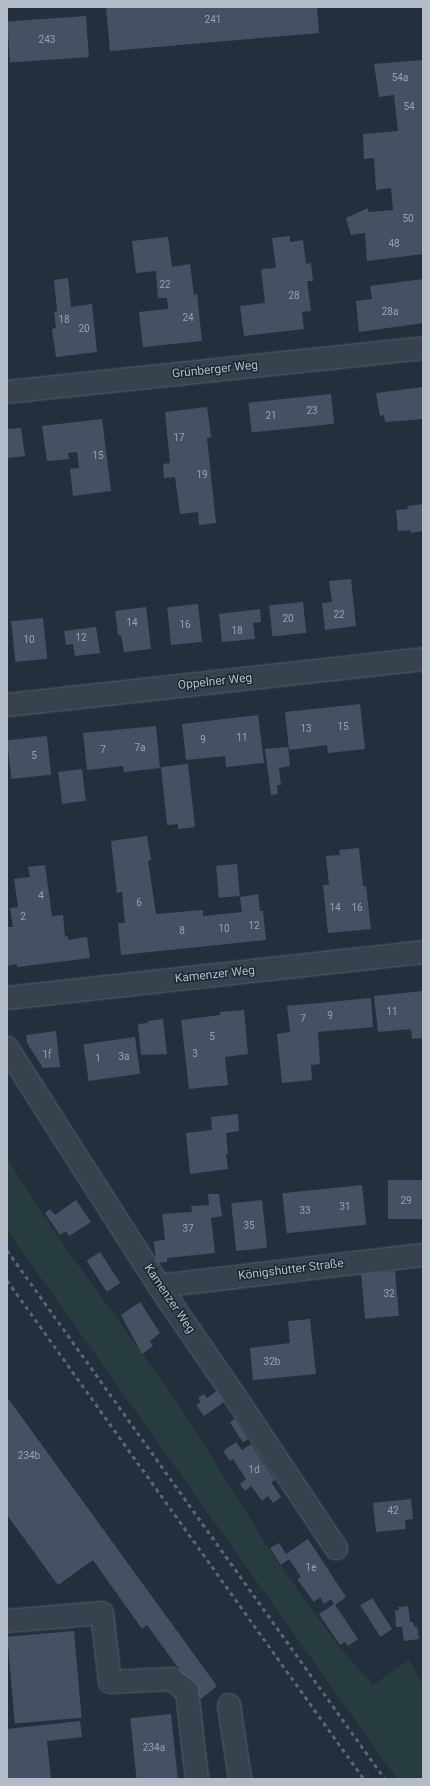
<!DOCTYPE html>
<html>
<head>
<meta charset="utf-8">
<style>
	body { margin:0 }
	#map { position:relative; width:430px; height:1786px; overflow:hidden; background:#242f3e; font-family:Roboto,sans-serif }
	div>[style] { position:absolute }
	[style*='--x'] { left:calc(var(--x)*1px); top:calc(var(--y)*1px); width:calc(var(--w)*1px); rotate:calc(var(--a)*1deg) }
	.green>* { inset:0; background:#263c3f }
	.building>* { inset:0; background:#455162; transform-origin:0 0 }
	.roads { filter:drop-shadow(0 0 1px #565f6c) drop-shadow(0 0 1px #565f6c) }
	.minor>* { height:22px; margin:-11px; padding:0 11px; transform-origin:11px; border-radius:11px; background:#38414e }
	.rail>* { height:3px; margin-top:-1.5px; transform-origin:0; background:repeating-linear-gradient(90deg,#5a6575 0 4px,transparent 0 8px) }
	span { translate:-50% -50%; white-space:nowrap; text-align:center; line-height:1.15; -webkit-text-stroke:3px #1d2633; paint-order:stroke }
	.number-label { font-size:10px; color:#98a1af }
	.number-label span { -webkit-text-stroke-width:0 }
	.street-label { font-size:12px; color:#b4bcc9 }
	.frame { position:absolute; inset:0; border:8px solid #b4bcc9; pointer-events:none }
</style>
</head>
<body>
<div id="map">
	<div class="green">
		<div style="clip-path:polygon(7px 1158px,53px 1230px,178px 1403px,273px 1555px,336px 1643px,373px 1685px,409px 1660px,423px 1684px,423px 1779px,397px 1779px,7px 1230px)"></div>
	</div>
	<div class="building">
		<div style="clip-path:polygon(106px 7px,317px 7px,319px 33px,110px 51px)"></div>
		<div style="left:86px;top:16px;width:41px;height:79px;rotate:86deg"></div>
		<div style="clip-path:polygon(423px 60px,423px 254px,367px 261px,365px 233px,351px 235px,346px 218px,368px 208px,368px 212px,393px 210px,391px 188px,376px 190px,374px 158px,364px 159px,363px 134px,398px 131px,394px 95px,379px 97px,374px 64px)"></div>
		<div style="clip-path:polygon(290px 236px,290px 242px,303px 240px,306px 264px,311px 263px,313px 281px,307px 281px,311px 311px,302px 312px,304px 329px,244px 336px,240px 306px,265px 303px,261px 269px,276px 268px,272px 238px)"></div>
		<div style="clip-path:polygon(168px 237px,172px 267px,190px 264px,194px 295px,197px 294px,202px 341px,143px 347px,139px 312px,168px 309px,167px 298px,158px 298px,156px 271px,136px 273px,132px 241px)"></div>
		<div style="clip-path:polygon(68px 278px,71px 307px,92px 304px,97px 352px,56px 357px,52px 329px,56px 328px,54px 312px,57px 311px,54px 280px)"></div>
		<div style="clip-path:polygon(423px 279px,423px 323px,359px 332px,356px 301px,372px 299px,370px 286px)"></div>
		<div style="clip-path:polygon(423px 387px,423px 419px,385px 422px,384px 415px,380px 416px,376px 393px)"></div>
		<div style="left:331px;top:394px;width:30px;height:83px;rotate:84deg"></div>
		<div style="clip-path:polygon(207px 407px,211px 437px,207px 438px,216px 523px,199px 525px,198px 512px,180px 514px,175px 477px,164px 478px,163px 464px,170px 463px,165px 412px)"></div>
		<div style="clip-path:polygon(102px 419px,111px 491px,73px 496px,70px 469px,79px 468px,77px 452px,68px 453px,69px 459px,47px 461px,42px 426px)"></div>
		<div style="clip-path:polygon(21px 428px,25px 456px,7px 458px,7px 429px)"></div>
		<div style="clip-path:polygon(423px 504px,423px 531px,411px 533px,410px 530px,398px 531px,396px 510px,408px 509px,407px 506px)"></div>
		<div style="clip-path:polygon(351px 579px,356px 626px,325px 630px,322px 603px,332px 602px,329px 581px)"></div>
		<div style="left:303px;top:602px;width:31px;height:34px;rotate:84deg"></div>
		<div style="left:198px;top:604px;width:38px;height:31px;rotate:84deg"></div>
		<div style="clip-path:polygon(146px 607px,151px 649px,124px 652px,121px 635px,118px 635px,115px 611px)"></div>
		<div style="clip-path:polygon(260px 609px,261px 622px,253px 623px,255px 639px,222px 642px,219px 614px)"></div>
		<div style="left:43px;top:618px;width:41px;height:32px;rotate:84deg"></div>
		<div style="clip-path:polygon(96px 627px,100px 653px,75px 656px,73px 644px,66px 645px,64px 631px)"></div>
		<div style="clip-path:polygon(360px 704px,365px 749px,328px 753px,327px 745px,289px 750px,285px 712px)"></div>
		<div style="clip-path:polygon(258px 715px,264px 763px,226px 767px,225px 756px,186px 760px,182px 724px)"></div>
		<div style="clip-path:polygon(156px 726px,160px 768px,124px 772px,123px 766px,87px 770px,83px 733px)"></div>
		<div style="left:47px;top:736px;width:39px;height:40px;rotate:84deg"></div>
		<div style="clip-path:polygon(288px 747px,290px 766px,279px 768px,281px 785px,277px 785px,278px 794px,271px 795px,265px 749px)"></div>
		<div style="clip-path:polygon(188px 764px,195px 827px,178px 829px,178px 824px,167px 825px,161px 767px)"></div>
		<div style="left:82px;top:769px;width:32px;height:24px;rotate:83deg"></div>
		<div style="clip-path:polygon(147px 836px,151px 860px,148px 861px,156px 914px,203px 910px,203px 916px,242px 912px,240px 897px,258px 894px,260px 911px,263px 911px,266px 940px,121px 955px,118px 923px,125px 923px,122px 892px,117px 893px,111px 841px)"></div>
		<div style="clip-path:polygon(359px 848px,363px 886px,366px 886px,371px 929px,328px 933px,323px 885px,329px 885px,326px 856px,340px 855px,339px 850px)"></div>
		<div style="left:237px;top:864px;width:32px;height:21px;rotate:85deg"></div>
		<div style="clip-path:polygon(45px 865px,52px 916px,63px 915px,65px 937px,68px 936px,68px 940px,87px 937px,90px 958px,17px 967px,17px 964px,7px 966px,7px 927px,13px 927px,10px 908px,18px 907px,14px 879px,30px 877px,28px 867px)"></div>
		<div style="clip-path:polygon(423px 991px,423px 1038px,412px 1039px,411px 1029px,378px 1032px,374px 996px)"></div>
		<div style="clip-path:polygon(371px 998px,373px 1027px,318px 1032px,320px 1064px,311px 1065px,312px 1080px,282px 1083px,277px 1034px,290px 1032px,287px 1006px)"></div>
		<div style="clip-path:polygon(244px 1010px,248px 1054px,225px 1057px,228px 1085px,189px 1089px,181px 1020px,220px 1015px,220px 1012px)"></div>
		<div style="clip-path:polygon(163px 1019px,167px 1054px,141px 1055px,138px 1024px,148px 1023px,148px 1021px)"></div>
		<div style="clip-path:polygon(56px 1031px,60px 1067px,43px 1068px,27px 1043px,26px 1035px)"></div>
		<div style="left:135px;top:1037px;width:37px;height:52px;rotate:82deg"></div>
		<div style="clip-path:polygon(238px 1114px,239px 1131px,226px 1133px,228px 1154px,226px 1154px,228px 1169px,190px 1174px,186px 1133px,212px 1130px,211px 1117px)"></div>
		<div style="left:423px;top:1180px;width:39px;height:35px;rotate:90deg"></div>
		<div style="left:362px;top:1185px;width:40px;height:80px;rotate:84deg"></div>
		<div style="clip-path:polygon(208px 1194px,219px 1194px,222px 1216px,211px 1218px,215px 1253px,167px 1258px,167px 1262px,156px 1263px,154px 1241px,165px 1240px,162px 1214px,192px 1212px,191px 1206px,209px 1205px)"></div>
		<div style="clip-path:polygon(76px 1200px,91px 1222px,69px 1236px,66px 1231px,60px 1235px,45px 1213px,50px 1209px,55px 1215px)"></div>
		<div style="left:262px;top:1200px;width:48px;height:31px;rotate:84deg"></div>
		<div style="left:100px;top:1252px;width:37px;height:16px;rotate:57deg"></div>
		<div style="left:395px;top:1271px;width:45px;height:34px;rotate:85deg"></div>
		<div style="clip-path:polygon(140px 1302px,160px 1333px,150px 1341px,153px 1346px,142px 1354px,121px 1315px)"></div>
		<div style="clip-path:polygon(310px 1319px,316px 1374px,253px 1380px,250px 1348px,290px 1343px,288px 1321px)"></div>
		<div style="clip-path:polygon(217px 1391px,224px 1402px,204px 1416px,196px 1405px,201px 1402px,198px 1398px,204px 1394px,207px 1398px)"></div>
		<div style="clip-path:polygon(7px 1397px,217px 1686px,201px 1699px,147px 1625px,142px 1629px,93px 1560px,58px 1585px,7px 1515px)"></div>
		<div style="left:235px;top:1419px;width:24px;height:6px;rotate:57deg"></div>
		<div style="clip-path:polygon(236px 1442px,242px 1450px,251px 1444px,275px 1480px,271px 1482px,281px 1497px,273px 1503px,268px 1496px,262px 1501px,251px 1486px,245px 1491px,240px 1484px,246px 1479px,233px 1459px,230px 1461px,223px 1451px)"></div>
		<div style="clip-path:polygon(411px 1499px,413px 1519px,405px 1520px,406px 1529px,376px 1532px,373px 1503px)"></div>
		<div style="clip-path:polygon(308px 1539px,346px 1597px,335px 1605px,358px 1639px,348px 1646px,345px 1642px,340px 1645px,319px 1614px,334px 1604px,331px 1599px,324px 1604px,320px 1597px,314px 1602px,297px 1579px,301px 1577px,289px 1559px,281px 1565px,270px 1548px,279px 1543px,286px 1554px)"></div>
		<div style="left:372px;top:1598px;width:37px;height:14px;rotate:57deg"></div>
		<div style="clip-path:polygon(408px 1606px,410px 1622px,413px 1622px,414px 1627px,417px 1626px,419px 1639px,404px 1641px,402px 1627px,396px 1627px,395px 1610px,399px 1610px,398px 1607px)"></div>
		<div style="left:74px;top:1631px;width:87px;height:67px;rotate:85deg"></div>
		<div style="left:171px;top:1714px;width:65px;height:41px;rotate:84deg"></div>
		<div style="clip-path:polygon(80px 1721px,82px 1737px,47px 1741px,51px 1779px,7px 1779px,7px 1729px)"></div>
	</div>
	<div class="roads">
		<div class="minor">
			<div style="--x:7;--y:392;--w:418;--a:-6"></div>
			<div style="--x:7;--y:705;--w:419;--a:-6.3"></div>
			<div style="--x:7;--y:998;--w:419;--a:-6.3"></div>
			<div style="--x:7;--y:1048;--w:282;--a:57.4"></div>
			<div style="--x:159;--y:1286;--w:132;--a:55.5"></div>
			<div style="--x:234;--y:1395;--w:184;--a:56.3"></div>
			<div style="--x:159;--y:1286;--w:266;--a:-6.7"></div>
			<div style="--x:7;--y:1621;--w:95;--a:-4.8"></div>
			<div style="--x:102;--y:1613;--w:69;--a:83.4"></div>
			<div style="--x:110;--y:1682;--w:61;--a:-2.8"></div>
			<div style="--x:171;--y:1679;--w:20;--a:37"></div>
			<div style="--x:187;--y:1691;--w:89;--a:83.5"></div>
			<div style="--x:229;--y:1705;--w:75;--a:81.5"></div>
		</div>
	</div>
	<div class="rail">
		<div style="--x:7;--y:1250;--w:650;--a:54.45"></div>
		<div style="--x:7;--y:1280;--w:614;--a:54.42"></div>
	</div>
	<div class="number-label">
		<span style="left:213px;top:20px">241</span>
		<span style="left:47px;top:40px">243</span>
		<span style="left:400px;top:78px">54a</span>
		<span style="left:409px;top:107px">54</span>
		<span style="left:408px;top:219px">50</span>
		<span style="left:394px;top:244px">48</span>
		<span style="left:165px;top:285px">22</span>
		<span style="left:294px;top:296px">28</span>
		<span style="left:390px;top:312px">28a</span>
		<span style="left:188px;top:318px">24</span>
		<span style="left:64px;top:320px">18</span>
		<span style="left:84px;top:329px">20</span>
		<span style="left:312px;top:411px">23</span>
		<span style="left:271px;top:416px">21</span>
		<span style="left:179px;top:438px">17</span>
		<span style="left:98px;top:456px">15</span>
		<span style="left:202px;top:475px">19</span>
		<span style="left:339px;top:615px">22</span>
		<span style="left:288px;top:619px">20</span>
		<span style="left:132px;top:623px">14</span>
		<span style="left:185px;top:625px">16</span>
		<span style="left:237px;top:631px">18</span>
		<span style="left:81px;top:638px">12</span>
		<span style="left:29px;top:640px">10</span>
		<span style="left:343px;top:727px">15</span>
		<span style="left:306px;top:729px">13</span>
		<span style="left:242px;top:738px">11</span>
		<span style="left:203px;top:740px">9</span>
		<span style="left:140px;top:748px">7a</span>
		<span style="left:103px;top:750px">7</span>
		<span style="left:34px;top:756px">5</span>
		<span style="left:41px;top:896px">4</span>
		<span style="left:139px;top:903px">6</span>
		<span style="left:335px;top:908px">14</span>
		<span style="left:357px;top:908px">16</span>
		<span style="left:23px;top:917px">2</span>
		<span style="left:254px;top:926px">12</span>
		<span style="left:224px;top:929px">10</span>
		<span style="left:182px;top:931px">8</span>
		<span style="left:392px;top:1012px">11</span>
		<span style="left:330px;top:1016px">9</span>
		<span style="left:303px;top:1019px">7</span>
		<span style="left:212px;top:1037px">5</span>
		<span style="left:195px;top:1054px">3</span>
		<span style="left:47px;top:1055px">1f</span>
		<span style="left:124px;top:1057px">3a</span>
		<span style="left:98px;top:1059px">1</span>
		<span style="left:406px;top:1201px">29</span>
		<span style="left:345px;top:1207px">31</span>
		<span style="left:305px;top:1211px">33</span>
		<span style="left:249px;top:1226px">35</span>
		<span style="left:188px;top:1229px">37</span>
		<span style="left:389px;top:1294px">32</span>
		<span style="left:272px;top:1362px">32b</span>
		<span style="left:29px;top:1456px">234b</span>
		<span style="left:254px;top:1470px">1d</span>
		<span style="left:393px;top:1511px">42</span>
		<span style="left:311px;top:1568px">1e</span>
		<span style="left:154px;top:1748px">234a</span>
	</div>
	<div class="street-label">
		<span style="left:215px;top:370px;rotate:-6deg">Grünberger Weg</span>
		<span style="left:215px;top:682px;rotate:-6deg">Oppelner Weg</span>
		<span style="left:215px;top:975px;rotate:-6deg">Kamenzer Weg</span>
		<span style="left:291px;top:1270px;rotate:-7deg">Königshütter Straße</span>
		<span style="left:169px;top:1299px;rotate:56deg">Kamenzer Weg</span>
	</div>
	<div class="frame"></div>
</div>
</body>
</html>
